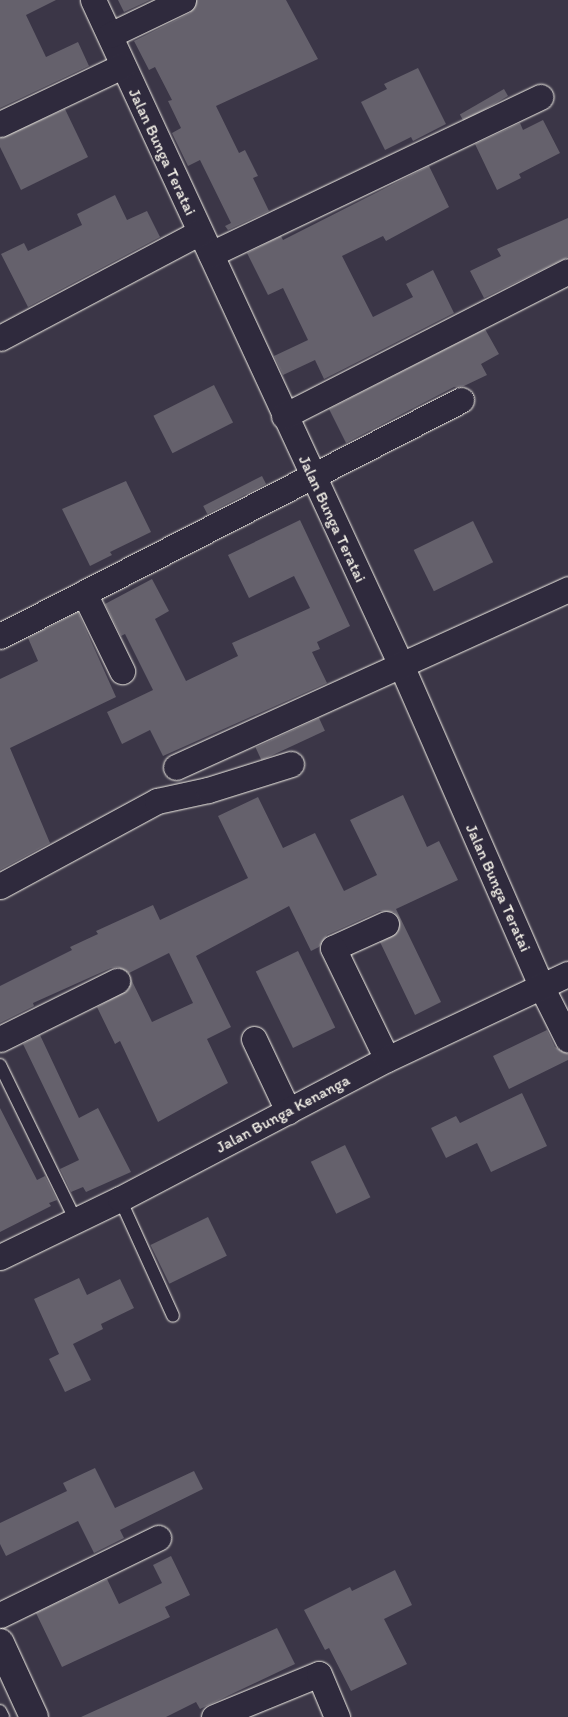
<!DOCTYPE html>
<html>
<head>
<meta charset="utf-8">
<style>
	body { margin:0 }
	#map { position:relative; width:568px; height:1717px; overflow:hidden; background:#3b3647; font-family:Itim,sans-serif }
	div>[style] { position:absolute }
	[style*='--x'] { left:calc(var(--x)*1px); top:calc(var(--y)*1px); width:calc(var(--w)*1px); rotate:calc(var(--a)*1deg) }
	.building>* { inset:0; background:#65616c; transform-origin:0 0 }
	.roads { filter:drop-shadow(0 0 1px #f4f1e8) drop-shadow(0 0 1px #f4f1e8) }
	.service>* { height:12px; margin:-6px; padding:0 6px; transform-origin:6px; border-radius:6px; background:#2f2a3d }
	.minor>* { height:25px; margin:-12.5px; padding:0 12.5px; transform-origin:12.5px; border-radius:12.5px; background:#2f2a3d }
	.tertiary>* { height:28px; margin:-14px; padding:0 14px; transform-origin:14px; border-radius:14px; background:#2f2a3d }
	span { translate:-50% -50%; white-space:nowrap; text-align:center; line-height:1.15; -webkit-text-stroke:4.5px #2f2a3d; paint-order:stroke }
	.street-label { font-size:16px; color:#f4f1e8 }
</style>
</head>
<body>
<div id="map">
	<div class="building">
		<div style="clip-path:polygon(0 0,56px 0,26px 15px,46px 57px,78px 42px,89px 66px,0 108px)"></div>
		<div style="clip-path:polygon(118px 0,150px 0,124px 12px)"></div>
		<div style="clip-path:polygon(197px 0,286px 0,318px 59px,216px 106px,239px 153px,245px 150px,258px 176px,253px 178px,269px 211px,228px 230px,225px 226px,231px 223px,200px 160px,188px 166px,172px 133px,181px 128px,168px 101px,172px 100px,155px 67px,149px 70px,134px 41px,190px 13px)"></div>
		<div style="clip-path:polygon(418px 68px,446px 124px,413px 141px,411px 137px,385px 150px,361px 102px,387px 89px,384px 84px)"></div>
		<div style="left:504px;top:89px;width:8px;height:51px;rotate:60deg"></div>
		<div style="clip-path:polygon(65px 109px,88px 157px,21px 190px,0 147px,0 138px)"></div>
		<div style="clip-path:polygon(543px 120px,560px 153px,519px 174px,521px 178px,497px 190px,475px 144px,520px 123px,523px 130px)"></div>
		<div style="clip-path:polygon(429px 166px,449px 207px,386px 241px,383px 236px,342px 256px,373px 317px,413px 297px,406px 284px,433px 270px,454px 313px,324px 379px,315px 360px,283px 375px,274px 356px,308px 340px,283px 288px,268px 295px,247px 253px,281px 236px,283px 240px)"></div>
		<div style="clip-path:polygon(115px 195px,127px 220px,147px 211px,160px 237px,28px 307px,1px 254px,24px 243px,28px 251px,82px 225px,77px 214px)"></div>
		<div style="clip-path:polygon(568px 218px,568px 257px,484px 298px,470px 271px,501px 256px,497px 249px)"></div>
		<div style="clip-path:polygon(485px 329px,499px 354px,481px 364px,487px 375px,464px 386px,454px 387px,346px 443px,329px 409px)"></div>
		<div style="left:214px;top:385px;width:42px;height:68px;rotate:63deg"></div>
		<div style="left:262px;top:476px;width:9px;height:66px;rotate:63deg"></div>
		<div style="clip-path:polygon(126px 481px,151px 532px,110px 552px,112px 555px,90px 566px,62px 509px)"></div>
		<div style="clip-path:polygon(300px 520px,350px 626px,317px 642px,320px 649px,312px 652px,327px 683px,163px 756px,150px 730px,122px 744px,107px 712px,153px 690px,125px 634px,121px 636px,105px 604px,152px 579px,169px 611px,155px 619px,186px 681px,238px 656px,232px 643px,310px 608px,294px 576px,249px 598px,228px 555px)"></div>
		<div style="left:473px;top:521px;width:46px;height:66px;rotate:64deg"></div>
		<div style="clip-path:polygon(78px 612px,116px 697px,10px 748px,50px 843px,0 870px,0 679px,38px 661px,28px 638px)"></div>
		<div style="left:319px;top:718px;width:14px;height:70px;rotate:65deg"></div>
		<div style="clip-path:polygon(403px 795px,427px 847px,439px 841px,458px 880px,396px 909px,441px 1002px,415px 1015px,380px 942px,398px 932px,399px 919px,394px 912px,380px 911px,327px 935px,319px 947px,311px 951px,289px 906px,196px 956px,231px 1027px,207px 1039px,228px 1083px,158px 1122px,120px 1041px,115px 1044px,97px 1007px,129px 989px,130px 977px,152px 1022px,193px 1003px,169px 953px,129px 973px,118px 967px,111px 968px,33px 1003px,34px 1006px,0 1023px,0 986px,72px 950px,70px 947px,98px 934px,96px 931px,153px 905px,160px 920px,248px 878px,218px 816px,258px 797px,283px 848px,315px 833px,344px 891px,377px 875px,350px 820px)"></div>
		<div style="left:298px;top:951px;width:85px;height:47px;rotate:64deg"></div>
		<div style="clip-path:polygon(547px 1030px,555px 1047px,568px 1054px,568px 1060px,509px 1089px,493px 1056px)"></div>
		<div style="clip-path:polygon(40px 1035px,79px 1118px,98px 1108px,131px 1172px,86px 1192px,83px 1187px,71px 1192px,60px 1169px,79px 1160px,23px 1044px)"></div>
		<div style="clip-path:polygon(522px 1093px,547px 1146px,491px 1172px,477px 1143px,446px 1158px,431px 1128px,456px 1116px,460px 1123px)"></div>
		<div style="clip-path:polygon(0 1108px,37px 1180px,45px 1176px,57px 1200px,49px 1203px,51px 1206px,0 1232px)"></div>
		<div style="left:345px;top:1145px;width:58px;height:38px;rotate:64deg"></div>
		<div style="left:208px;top:1217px;width:43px;height:64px;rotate:64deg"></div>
		<div style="clip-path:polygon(79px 1278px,87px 1295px,120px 1279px,134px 1308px,101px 1324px,103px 1329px,73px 1344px,91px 1380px,65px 1392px,49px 1359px,59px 1354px,34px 1299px)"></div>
		<div style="clip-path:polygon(95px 1468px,115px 1508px,194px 1471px,203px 1489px,120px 1530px,124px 1538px,94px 1553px,78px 1521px,6px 1556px,0 1544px,0 1523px,67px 1491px,63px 1483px)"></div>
		<div style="clip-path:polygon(171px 1556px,190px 1595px,165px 1607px,170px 1617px,62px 1667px,36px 1613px,107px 1579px,119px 1604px,162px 1583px,153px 1565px)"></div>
		<div style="clip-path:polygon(395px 1570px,412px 1605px,384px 1619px,407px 1664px,351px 1691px,329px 1648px,325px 1650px,304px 1610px,350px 1587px,352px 1591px)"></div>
		<div style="clip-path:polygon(277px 1628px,295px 1664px,200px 1709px,196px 1702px,166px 1717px,81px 1717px)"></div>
	</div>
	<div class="roads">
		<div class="service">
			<div style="--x:0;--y:1065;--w:174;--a:64"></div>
			<div style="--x:120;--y:1199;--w:128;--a:65.6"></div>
			<div style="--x:0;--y:1711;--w:7;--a:63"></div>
		</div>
		<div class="minor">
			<div style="--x:93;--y:0;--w:733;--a:65.15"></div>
			<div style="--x:401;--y:665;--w:350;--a:66.4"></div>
			<div style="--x:541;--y:986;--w:60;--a:63.4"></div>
			<div style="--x:110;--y:35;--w:81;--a:-25.6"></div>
			<div style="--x:0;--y:124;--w:135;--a:-25.4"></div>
			<div style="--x:211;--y:254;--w:365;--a:-25.5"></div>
			<div style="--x:0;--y:338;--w:226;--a:-27.9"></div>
			<div style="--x:284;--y:416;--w:319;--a:-27"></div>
			<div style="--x:84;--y:593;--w:87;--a:64"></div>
			<div style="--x:0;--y:636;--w:518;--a:-27.11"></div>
			<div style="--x:176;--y:767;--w:431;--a:-24.4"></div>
			<div style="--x:0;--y:886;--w:179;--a:-28.4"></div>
			<div style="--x:157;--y:801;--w:52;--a:-12.2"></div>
			<div style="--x:208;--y:790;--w:87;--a:-17.4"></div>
			<div style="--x:386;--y:924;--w:58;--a:155.6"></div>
			<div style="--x:333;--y:948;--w:123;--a:64.1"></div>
			<div style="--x:0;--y:1039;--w:131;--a:-26.4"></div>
			<div style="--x:254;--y:1039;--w:80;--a:64.7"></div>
			<div style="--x:0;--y:1257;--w:133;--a:-25.8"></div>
			<div style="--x:120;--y:1199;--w:301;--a:-27.7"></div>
			<div style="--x:387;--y:1059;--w:200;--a:-25.2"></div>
			<div style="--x:0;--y:1615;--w:176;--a:-26"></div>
			<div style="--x:214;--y:1717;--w:113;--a:-22.3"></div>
			<div style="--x:319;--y:1674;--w:47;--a:67.3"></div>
		</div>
		<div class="tertiary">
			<div style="--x:0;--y:1643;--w:81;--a:65.3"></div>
		</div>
	</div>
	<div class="street-label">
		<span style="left:162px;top:152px;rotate:65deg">Jalan Bunga Teratai</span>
		<span style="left:332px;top:519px;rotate:65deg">Jalan Bunga Teratai</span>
		<span style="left:498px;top:888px;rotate:66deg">Jalan Bunga Teratai</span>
		<span style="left:283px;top:1114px;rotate:-28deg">Jalan Bunga Kenanga</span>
	</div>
</div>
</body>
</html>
